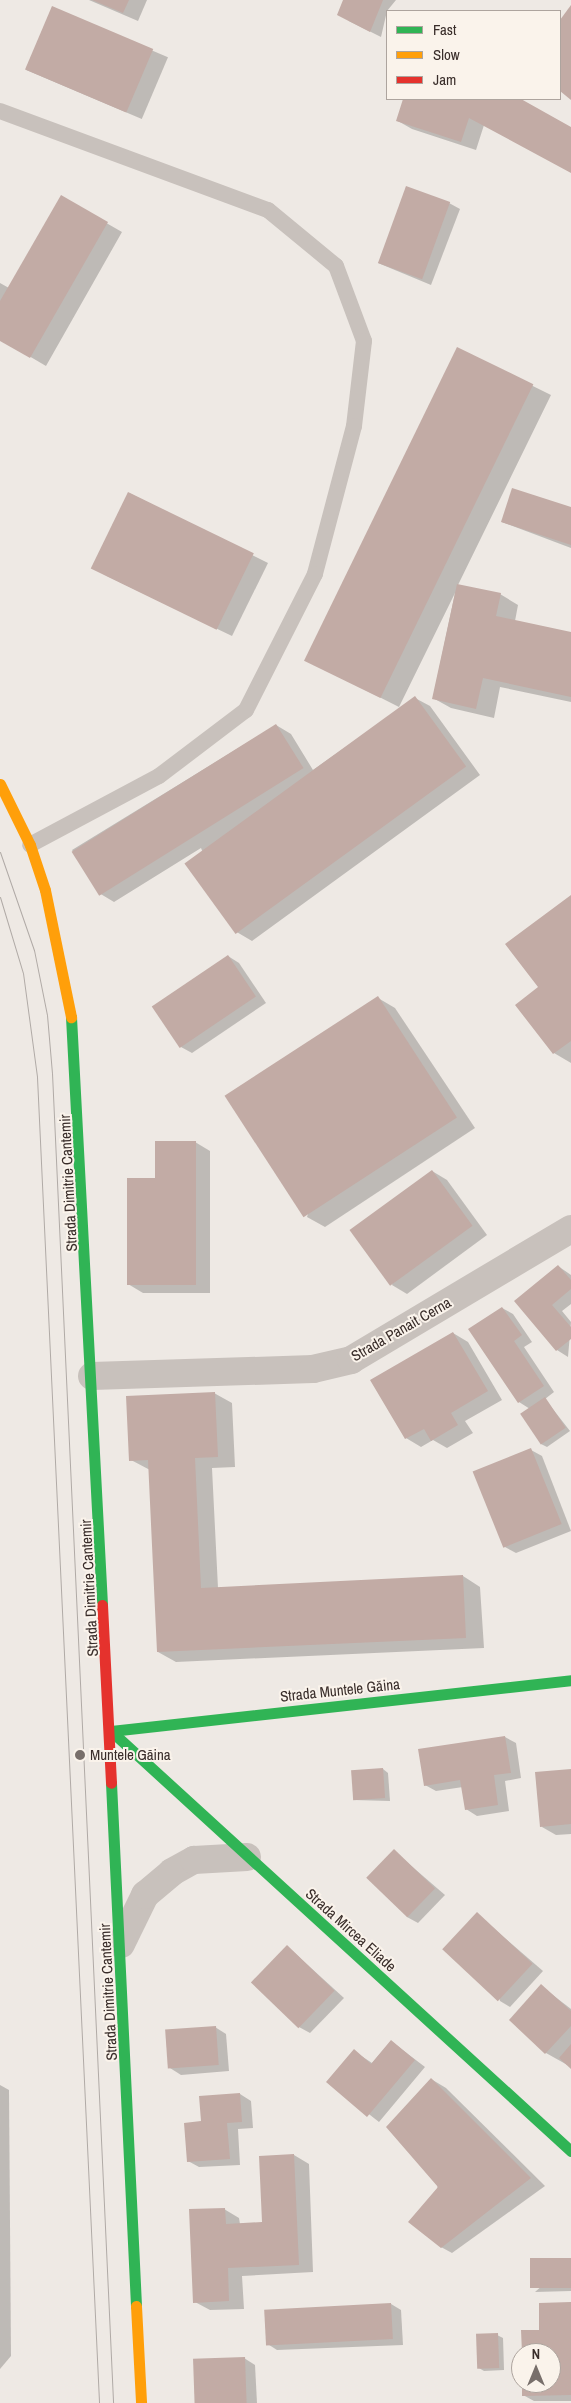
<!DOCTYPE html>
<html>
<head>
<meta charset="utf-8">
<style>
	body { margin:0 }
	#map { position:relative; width:571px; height:2403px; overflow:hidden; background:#eee9e4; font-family:"Archivo Narrow",sans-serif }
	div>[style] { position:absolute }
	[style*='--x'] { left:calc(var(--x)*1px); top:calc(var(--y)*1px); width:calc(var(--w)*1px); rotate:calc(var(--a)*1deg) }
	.shadow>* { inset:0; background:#0003; transform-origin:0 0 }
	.building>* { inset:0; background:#c2aba5; transform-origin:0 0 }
	.lane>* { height:16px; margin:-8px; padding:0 8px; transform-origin:8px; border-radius:8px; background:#c8c1bc }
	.street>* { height:28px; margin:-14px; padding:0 14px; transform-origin:14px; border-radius:14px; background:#c8c1bc }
	.fast>* { height:11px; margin:-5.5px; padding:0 5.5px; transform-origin:5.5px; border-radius:5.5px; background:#30b455 }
	.slow>* { height:11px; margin:-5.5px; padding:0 5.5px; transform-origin:5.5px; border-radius:5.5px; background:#ff9f0a }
	.jam>* { height:11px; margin:-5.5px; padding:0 5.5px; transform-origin:5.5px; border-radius:5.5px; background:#e5322d }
	.tram>* { height:1px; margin:-0.5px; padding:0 0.5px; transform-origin:0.5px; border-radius:0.5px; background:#b0aaa6 }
	.dots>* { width:14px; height:14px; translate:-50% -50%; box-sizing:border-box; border:2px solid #faf3eb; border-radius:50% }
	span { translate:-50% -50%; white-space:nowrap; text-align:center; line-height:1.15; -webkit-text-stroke:4px #faf3eb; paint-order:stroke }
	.street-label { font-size:15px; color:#392d2a }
	.poi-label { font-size:15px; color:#392d2a }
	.left { translate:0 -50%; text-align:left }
	.legend { position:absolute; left:386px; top:10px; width:175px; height:90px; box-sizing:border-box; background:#faf3eb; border:1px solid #ada49e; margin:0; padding:6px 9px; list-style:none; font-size:15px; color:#392d2a }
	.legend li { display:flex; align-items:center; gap:10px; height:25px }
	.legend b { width:25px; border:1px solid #ada49e }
	.north { position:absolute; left:511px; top:2343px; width:50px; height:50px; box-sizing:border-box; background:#faf3eb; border:1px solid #ada49e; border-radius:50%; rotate:0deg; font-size:14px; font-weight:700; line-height:20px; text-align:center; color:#392d2a }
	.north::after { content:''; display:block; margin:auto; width:18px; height:22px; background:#786f6b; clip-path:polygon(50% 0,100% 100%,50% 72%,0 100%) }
</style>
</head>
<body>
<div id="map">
	<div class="shadow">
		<div style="clip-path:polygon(89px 0,147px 0,138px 21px)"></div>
		<div style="clip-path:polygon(344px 0,396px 0,387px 11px,381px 37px,349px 21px)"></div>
		<div style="clip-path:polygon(571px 7px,571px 99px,560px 89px,560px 22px)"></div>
		<div style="left:52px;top:8px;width:126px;height:67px;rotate:23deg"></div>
		<div style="clip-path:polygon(405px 99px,519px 99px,571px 128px,571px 172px,484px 125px,476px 150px,412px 129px,398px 121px)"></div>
		<div style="clip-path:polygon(61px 197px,122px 232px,46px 366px,0 339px,0 283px,9px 288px)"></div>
		<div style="clip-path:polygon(449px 203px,460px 209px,431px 285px,378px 263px)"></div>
		<div style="clip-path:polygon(458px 349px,551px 395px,458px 585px,500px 594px,518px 605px,515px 621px,571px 633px,571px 702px,500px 687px,494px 718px,451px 708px,433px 698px,455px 593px,399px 707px,306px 660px)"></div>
		<div style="clip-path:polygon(129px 493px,268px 563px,232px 636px,107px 576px)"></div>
		<div style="clip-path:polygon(571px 509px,571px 548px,502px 522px)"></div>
		<div style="clip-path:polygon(415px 698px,430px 706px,480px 775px,252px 941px,235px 931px,201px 848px,114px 902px,99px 893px,72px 850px,276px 725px,291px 734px,313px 770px)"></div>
		<div style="clip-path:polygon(571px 896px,571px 1063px,554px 1053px,540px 988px)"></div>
		<div style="clip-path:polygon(228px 956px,239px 963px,266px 1003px,192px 1053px,181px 1047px)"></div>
		<div style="clip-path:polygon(378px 998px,395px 1008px,475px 1128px,325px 1227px,307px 1217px)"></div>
		<div style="clip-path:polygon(195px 1142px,210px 1151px,210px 1293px,143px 1293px,128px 1284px)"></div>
		<div style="clip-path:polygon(432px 1171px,447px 1180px,487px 1235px,407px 1294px,392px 1285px)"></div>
		<div style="clip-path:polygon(558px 1266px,571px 1275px,571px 1304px,562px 1311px,571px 1322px,568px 1357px,557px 1350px,516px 1302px)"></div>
		<div style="clip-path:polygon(502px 1308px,513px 1314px,532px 1342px,524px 1347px,554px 1392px,545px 1399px,570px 1431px,547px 1447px,541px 1444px,530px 1409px,519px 1402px)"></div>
		<div style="clip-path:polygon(453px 1333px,468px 1342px,502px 1400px,465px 1421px,473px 1433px,447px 1448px,433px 1440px,421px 1447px,406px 1438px)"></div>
		<div style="clip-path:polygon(214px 1393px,232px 1403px,235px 1467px,212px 1468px,218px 1588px,463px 1576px,480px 1587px,484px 1648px,176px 1662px,158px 1652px,150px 1470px,131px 1460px)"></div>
		<div style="clip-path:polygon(531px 1450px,542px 1456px,571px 1531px,516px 1553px,505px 1547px)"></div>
		<div style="clip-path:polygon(505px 1737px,516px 1743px,521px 1778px,505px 1781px,509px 1811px,477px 1816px,466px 1809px,463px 1787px,436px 1791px,425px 1785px,419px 1750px)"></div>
		<div style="clip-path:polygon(383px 1769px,388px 1773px,390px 1801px,354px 1800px)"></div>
		<div style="clip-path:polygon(571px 1770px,571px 1834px,556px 1835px,542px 1827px)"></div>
		<div style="clip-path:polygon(394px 1851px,445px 1895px,418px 1923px,407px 1917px)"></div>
		<div style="clip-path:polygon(477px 1914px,543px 1971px,510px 2007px,500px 2001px)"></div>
		<div style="clip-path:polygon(288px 1947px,344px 1998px,310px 2033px,299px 2027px)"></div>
		<div style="clip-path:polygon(541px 1986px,571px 2009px,571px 2067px,546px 2053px,510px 2020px)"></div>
		<div style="clip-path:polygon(215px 2027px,226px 2034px,229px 2071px,181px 2075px,170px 2068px)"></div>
		<div style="clip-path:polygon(391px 2041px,425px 2067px,379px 2122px,328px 2082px,354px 2051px,372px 2063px)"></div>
		<div style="clip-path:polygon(431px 2079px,446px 2088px,545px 2186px,452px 2253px,441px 2247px)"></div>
		<div style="clip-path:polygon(0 2085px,9px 2090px,11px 2356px,0 2369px)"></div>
		<div style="clip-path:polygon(240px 2094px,251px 2101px,253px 2128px,238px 2129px,240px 2165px,199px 2167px,188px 2161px,202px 2123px)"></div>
		<div style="clip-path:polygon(294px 2155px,309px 2164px,313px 2272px,242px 2276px,244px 2309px,210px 2310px,195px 2302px,224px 2209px,239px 2218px,240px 2224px,263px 2223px)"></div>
		<div style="clip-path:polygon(571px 2260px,571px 2291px,535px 2292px)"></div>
		<div style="clip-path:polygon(571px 2303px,571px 2401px,534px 2401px,523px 2395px,523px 2383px,551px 2383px,551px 2353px,523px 2353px)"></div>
		<div style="clip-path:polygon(391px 2304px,401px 2310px,403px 2345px,277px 2350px,266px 2343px)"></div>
		<div style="clip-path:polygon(497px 2335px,503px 2338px,504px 2370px,484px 2371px,479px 2368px)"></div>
		<div style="clip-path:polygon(244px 2358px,255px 2365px,257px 2403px,196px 2403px)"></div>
	</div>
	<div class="building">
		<div style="clip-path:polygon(92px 0,129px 0,123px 13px)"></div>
		<div style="clip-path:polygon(343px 0,383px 0,370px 32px,337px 15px)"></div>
		<div style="clip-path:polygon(571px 5px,571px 100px,560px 91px,560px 20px)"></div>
		<div style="left:52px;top:6px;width:110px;height:69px;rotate:23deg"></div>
		<div style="clip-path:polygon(403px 99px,521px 99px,571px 127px,571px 173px,469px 118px,461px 142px,396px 121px)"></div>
		<div style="left:406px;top:186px;width:47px;height:82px;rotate:20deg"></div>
		<div style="clip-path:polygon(61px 195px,108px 222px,30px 358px,0 341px,0 301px)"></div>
		<div style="left:457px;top:347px;width:85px;height:349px;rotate:26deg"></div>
		<div style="clip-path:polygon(512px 488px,571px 507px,571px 545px,501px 522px)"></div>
		<div style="left:128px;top:492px;width:140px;height:85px;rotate:26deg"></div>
		<div style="clip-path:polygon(457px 584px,501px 593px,496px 616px,571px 632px,571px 697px,483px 678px,476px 709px,432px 699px)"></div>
		<div style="left:415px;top:696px;width:87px;height:285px;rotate:54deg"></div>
		<div style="left:276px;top:724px;width:52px;height:241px;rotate:58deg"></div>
		<div style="clip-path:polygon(571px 895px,571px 1041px,553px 1054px,515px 1005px,538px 987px,505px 944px)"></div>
		<div style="left:228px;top:955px;width:50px;height:92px;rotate:56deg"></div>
		<div style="left:378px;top:996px;width:145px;height:183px;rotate:57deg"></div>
		<div style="clip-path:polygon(155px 1141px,196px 1141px,196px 1285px,127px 1285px,127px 1178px,155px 1178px)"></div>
		<div style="left:432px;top:1170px;width:69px;height:102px;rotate:54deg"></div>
		<div style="clip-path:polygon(558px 1265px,571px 1280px,571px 1289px,552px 1305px,571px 1327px,571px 1339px,556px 1351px,514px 1301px)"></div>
		<div style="clip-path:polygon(502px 1307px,522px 1335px,514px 1341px,544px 1386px,518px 1403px,468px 1329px)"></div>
		<div style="clip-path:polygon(453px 1332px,488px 1391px,451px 1413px,458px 1425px,431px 1441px,424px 1429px,405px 1439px,370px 1380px)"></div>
		<div style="clip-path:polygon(215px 1392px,218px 1457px,195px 1458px,201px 1588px,463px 1575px,466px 1638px,157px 1652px,148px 1460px,129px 1461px,126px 1396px)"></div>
		<div style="left:545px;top:1397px;width:37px;height:30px;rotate:56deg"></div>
		<div style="left:531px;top:1448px;width:82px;height:63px;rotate:68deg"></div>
		<div style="clip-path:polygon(505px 1736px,511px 1773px,494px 1775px,498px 1805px,465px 1810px,460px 1780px,424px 1786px,418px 1749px)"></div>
		<div style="left:383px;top:1768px;width:30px;height:32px;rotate:86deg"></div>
		<div style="clip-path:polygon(571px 1769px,571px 1824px,540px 1827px,535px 1772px)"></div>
		<div style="left:394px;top:1849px;width:57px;height:40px;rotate:44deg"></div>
		<div style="left:477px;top:1912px;width:76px;height:51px;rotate:43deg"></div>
		<div style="left:287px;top:1945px;width:66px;height:52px;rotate:44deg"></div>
		<div style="clip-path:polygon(541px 1984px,571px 2011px,571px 2026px,545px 2054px,509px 2020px)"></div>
		<div style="left:216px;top:2026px;width:39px;height:51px;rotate:86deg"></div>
		<div style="clip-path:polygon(391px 2040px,415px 2060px,367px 2117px,326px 2082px,354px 2049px,371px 2064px)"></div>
		<div style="clip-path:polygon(571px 2044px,571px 2069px,559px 2058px)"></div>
		<div style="clip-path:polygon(431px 2078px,531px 2178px,441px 2248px,408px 2222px,438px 2187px,386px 2127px)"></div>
		<div style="clip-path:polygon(240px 2093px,242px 2122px,227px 2123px,230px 2159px,187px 2162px,184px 2123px,201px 2121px,199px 2096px)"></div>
		<div style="clip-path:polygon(294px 2154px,299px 2265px,228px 2268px,229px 2301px,193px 2303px,189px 2209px,225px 2208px,226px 2224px,262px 2222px,259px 2156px)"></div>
		<div style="left:571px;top:2258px;width:30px;height:41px;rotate:90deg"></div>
		<div style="clip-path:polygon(571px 2302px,571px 2395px,522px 2396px,522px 2383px,551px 2383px,551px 2353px,522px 2353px,521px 2330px,539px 2330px,539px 2303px)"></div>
		<div style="left:391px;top:2303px;width:36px;height:127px;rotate:87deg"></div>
		<div style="left:498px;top:2333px;width:35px;height:22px;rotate:88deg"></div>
		<div style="left:245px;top:2357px;width:46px;height:52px;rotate:88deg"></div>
	</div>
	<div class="lane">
		<div style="--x:0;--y:111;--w:286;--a:20.3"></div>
		<div style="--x:268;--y:210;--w:88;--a:39.5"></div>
		<div style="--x:336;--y:266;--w:80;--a:69.5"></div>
		<div style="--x:364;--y:341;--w:86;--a:96.7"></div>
		<div style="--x:354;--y:426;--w:153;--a:104.8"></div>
		<div style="--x:315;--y:574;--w:153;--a:116.9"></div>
		<div style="--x:246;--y:710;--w:109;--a:142.8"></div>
		<div style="--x:159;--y:776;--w:146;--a:151.9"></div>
	</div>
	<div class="street">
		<div style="--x:92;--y:1376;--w:221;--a:-1.8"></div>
		<div style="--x:313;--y:1369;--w:39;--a:-13"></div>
		<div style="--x:351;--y:1360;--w:256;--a:-30.8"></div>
		<div style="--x:121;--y:1944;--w:55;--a:-63.9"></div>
		<div style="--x:145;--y:1895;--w:35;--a:-40"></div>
		<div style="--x:172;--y:1872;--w:25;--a:-29"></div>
		<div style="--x:194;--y:1860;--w:53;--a:-3.2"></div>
	</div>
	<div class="fast">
		<div style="--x:71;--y:1017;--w:589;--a:86.98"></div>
		<div style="--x:111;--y:1731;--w:623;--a:42.4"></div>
		<div style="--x:111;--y:1731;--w:463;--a:-6.3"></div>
		<div style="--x:111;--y:1783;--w:524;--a:87.26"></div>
	</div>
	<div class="slow">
		<div style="--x:0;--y:784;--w:68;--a:63.8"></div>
		<div style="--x:30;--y:845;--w:47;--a:71.6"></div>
		<div style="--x:45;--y:890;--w:130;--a:78.4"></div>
		<div style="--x:136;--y:2306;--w:97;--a:87"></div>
	</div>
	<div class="jam">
		<div style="--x:102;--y:1605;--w:178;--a:87.1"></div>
	</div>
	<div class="tram">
		<div style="--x:0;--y:852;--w:104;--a:70.9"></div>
		<div style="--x:34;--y:950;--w:66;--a:78.7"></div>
		<div style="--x:47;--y:1015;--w:58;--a:85.1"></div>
		<div style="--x:52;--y:1073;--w:1331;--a:87.37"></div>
		<div style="--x:0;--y:897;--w:79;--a:73.2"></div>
		<div style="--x:23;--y:973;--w:105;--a:82.3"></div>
		<div style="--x:37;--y:1077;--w:1327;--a:87.32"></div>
	</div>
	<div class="dots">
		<div style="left:80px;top:1755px;background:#786f6b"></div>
	</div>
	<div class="street-label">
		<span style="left:68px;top:1183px;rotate:-93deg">Strada Dimitrie Cantemir</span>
		<span style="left:401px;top:1329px;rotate:-30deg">Strada Panait Cerna</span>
		<span style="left:89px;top:1588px;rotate:-93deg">Strada Dimitrie Cantemir</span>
		<span style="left:340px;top:1690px;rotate:-6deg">Strada Muntele Găina</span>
		<span style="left:351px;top:1930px;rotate:42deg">Strada Mircea Eliade</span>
		<span style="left:108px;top:1992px;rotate:-93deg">Strada Dimitrie Cantemir</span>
	</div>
	<div class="poi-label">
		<span class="left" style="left:90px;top:1755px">Muntele Găina</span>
	</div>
	<ul class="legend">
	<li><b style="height:6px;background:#30b455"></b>Fast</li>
	<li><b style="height:6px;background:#ff9f0a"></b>Slow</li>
	<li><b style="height:6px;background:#e5322d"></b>Jam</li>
	</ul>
	<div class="north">N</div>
</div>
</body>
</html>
